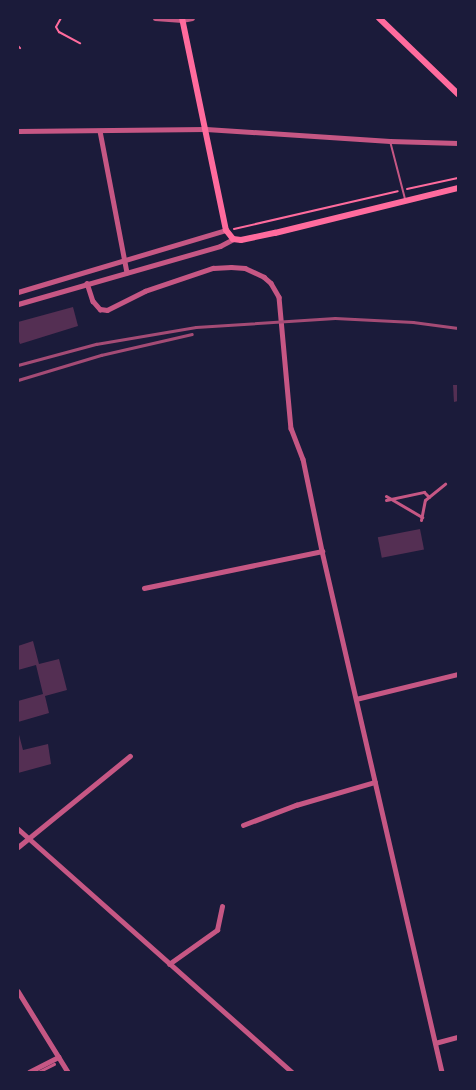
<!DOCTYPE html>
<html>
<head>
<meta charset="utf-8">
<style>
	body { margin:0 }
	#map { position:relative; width:476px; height:1090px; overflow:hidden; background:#1b1b3a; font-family:"Open Sans",sans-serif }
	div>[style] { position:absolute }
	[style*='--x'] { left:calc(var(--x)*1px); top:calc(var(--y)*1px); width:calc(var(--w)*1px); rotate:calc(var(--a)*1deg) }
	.building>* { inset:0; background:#542f53; transform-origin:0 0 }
	.path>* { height:2px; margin:-1px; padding:0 1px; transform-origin:1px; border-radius:1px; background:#ff6b9d }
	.service>* { height:2px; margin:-1px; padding:0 1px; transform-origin:1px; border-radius:1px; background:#c65784 }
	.pedestrian>* { height:3px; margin:-1.5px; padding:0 1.5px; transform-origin:1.5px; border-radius:1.5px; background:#c65784 }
	.minor>* { height:4.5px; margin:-2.25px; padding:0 2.25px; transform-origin:2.25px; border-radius:2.25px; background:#c65784 }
	.tertiary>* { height:5px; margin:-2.5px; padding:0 2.5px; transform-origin:2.5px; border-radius:2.5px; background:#c65784 }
	.secondary>* { height:6px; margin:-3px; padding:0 3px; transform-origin:3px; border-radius:3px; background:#ff6b9d }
	.rail>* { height:2.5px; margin:-1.25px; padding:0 1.25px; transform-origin:1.25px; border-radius:1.25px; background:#a44b75 }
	span { translate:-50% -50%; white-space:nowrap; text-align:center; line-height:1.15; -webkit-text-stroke:4.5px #1b1b3a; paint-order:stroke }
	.frame { position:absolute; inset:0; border:19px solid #1b1b3a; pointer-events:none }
</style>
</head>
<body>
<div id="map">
	<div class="building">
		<div style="clip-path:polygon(73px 307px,78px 326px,20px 344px,18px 339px,18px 322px)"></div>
		<div style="clip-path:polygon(453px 385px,458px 385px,458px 401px,454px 402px)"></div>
		<div style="left:420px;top:529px;width:21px;height:43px;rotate:79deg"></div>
		<div style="clip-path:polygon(33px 641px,39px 664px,59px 659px,67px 690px,45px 696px,49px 713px,18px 722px,18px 701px,43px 694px,36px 665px,18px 670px,18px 646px)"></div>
		<div style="clip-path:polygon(18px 731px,23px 750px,48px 744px,51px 764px,18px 773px)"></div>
	</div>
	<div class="path">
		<div style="--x:61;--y:18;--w:10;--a:119"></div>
		<div style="--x:56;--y:27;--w:6;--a:59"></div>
		<div style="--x:59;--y:32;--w:24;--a:28"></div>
		<div style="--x:18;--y:46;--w:3;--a:45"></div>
		<div style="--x:407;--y:189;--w:52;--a:-12.2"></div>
		<div style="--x:234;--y:229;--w:168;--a:-13"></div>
	</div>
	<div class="service">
		<div style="--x:390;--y:141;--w:60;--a:75.5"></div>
	</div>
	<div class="pedestrian">
		<div style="--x:386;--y:496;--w:42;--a:30.3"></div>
		<div style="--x:386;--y:500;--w:39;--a:-12"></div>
		<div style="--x:424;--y:492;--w:7;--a:45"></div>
		<div style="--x:421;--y:520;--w:20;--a:-79"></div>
		<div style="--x:425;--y:500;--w:26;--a:-39"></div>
		<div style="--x:38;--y:1072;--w:18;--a:-27"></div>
	</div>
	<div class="minor">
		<div style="--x:155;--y:18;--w:27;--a:4"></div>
		<div style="--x:182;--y:20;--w:10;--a:-11"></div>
		<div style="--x:18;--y:131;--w:188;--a:-0.6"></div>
		<div style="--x:206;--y:129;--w:184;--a:3.7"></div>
		<div style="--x:390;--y:141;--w:68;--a:1.7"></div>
		<div style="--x:100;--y:131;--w:144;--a:79.2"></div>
		<div style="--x:87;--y:283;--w:19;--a:72"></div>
		<div style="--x:93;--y:301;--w:11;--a:49"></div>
		<div style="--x:100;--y:309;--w:7;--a:8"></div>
		<div style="--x:107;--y:310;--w:42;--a:-26.6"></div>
		<div style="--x:145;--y:291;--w:72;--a:-18.7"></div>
		<div style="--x:213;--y:268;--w:18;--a:-3"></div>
		<div style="--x:231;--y:267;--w:14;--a:4"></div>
		<div style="--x:245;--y:268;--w:21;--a:25"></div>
		<div style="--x:264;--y:277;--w:9;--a:41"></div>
		<div style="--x:271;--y:283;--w:16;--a:60"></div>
		<div style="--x:279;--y:297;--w:132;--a:84.8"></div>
		<div style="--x:291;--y:428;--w:33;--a:69"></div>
		<div style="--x:303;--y:459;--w:94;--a:78.3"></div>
		<div style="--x:322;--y:551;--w:535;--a:77.03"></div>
		<div style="--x:18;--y:292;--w:217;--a:-16.6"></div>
		<div style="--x:144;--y:588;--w:182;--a:-11.7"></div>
		<div style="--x:356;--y:699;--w:105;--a:-13.8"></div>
		<div style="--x:243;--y:825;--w:57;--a:-20.7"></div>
		<div style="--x:296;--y:805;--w:82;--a:-16.2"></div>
		<div style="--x:18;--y:847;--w:144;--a:-39.1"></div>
		<div style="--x:169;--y:964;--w:59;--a:-35.3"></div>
		<div style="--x:217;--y:930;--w:24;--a:-78"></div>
		<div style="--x:18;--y:991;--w:95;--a:58.3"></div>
		<div style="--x:435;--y:1043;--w:24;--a:-15"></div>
		<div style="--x:29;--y:1072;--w:33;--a:-27"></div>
	</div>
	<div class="tertiary">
		<div style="--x:18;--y:304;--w:210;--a:-16"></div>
		<div style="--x:220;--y:246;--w:15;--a:-28"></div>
		<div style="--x:18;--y:829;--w:366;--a:41.6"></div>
	</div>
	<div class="secondary">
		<div style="--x:182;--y:18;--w:217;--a:78.3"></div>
		<div style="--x:226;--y:230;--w:11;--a:52"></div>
		<div style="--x:233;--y:239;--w:8;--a:7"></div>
		<div style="--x:241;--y:240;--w:35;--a:-12"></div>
		<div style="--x:275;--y:233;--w:188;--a:-13.8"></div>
		<div style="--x:379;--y:18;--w:110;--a:43.9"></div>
	</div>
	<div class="rail">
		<div style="--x:18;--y:365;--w:81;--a:-15.1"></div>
		<div style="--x:96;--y:344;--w:101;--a:-9.6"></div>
		<div style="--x:196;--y:327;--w:139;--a:-3.7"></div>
		<div style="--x:335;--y:318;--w:78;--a:2.9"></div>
		<div style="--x:413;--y:322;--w:45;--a:7.6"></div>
		<div style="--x:18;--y:380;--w:87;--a:-16.8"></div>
		<div style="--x:101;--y:355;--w:93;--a:-13"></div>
	</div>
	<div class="frame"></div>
</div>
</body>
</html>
